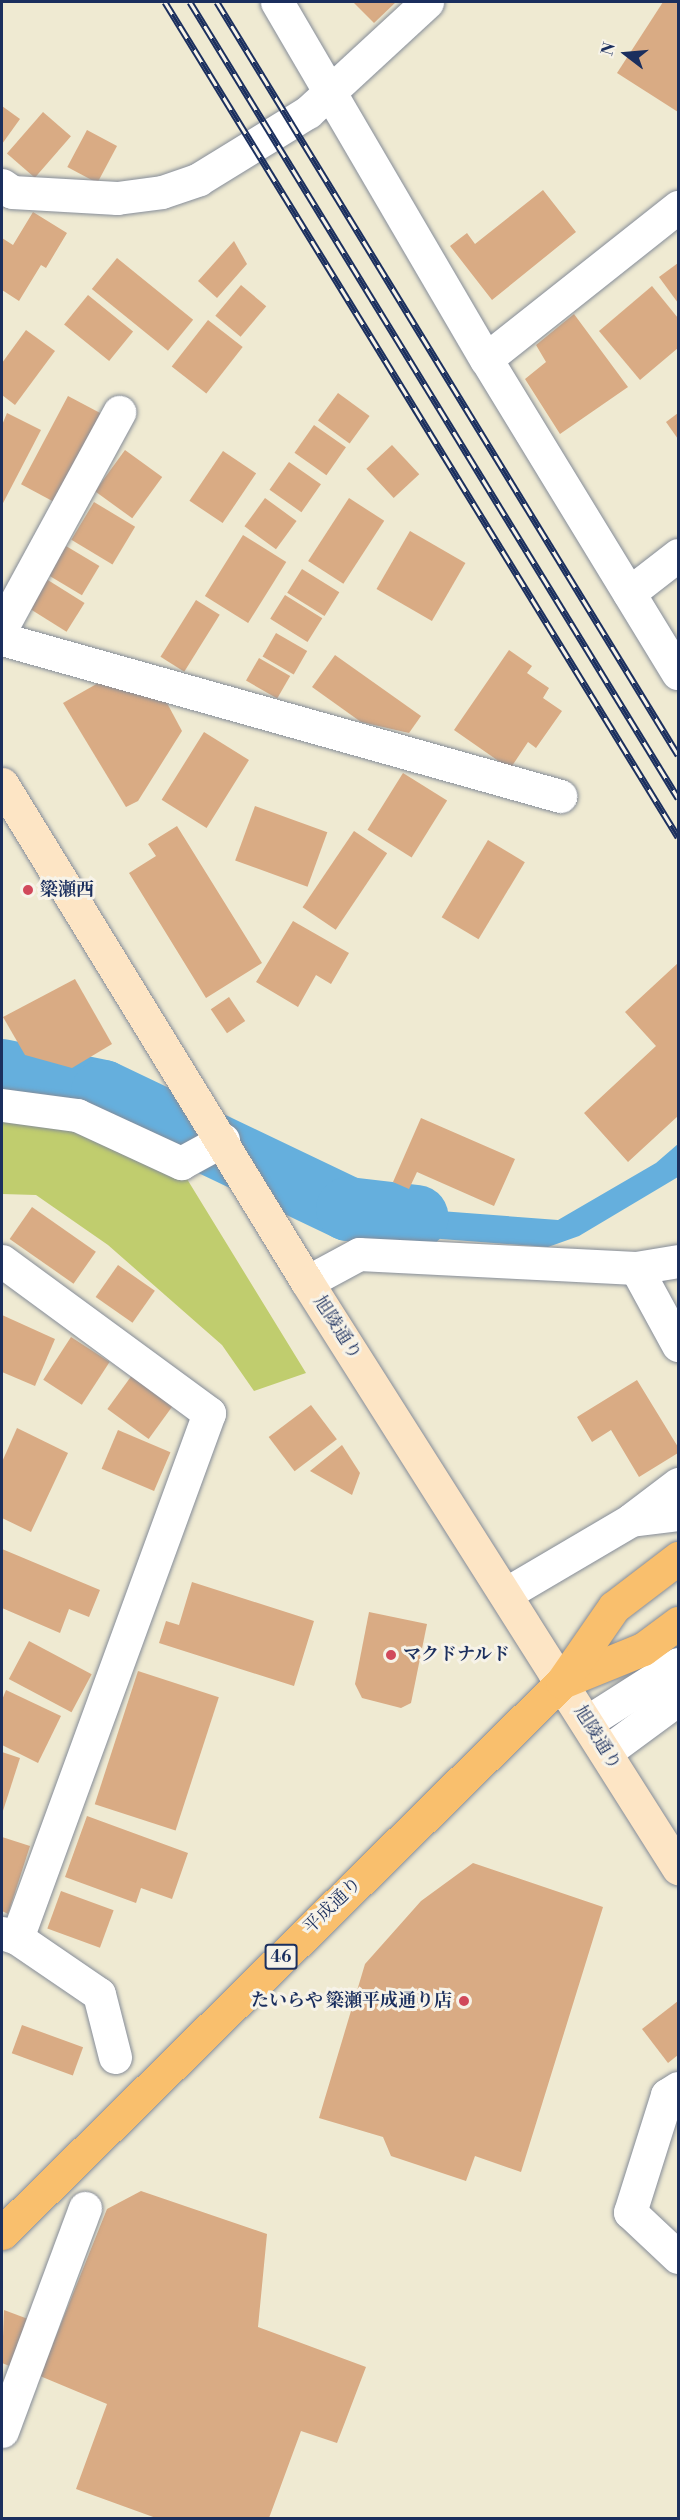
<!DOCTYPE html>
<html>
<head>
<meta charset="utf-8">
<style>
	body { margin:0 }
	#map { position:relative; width:680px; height:2520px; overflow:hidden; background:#efead2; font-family:"Libre Bodoni","Noto Serif JP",serif }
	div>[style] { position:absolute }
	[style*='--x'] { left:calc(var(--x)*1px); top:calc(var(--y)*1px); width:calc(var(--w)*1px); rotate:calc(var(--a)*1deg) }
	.green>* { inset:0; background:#c0cd6e }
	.water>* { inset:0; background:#65afdd }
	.river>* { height:64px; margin:-32px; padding:0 32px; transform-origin:32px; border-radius:32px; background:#65afdd }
	.building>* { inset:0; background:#d9ab84; transform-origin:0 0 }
	.roads { filter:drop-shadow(0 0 2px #858c98) drop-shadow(0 0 2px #858c98) }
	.street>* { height:33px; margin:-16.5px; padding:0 16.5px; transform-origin:16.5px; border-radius:16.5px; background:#fff }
	.secondary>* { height:33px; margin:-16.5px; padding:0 16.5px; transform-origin:16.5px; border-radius:16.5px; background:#fde5c5 }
	.primary>* { height:33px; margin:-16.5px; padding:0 16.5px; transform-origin:16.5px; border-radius:16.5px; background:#f9bf6d }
	.rail>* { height:7px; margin-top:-3.5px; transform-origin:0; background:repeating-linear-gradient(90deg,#f7f3e8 0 14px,#1b2f5e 0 28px); box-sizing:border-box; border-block:2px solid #1b2f5e }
	.dots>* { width:16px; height:16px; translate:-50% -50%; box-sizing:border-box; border:3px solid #f7f3e8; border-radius:50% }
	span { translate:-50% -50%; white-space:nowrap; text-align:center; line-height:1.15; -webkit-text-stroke:6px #f7f3e8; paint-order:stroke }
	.shield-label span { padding:2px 4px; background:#f7f3e8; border:2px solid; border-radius:4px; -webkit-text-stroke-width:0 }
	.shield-label { font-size:16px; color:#1b2f5e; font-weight:700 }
	.poi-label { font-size:18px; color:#1b2f5e; font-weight:700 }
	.left { translate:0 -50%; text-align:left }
	.right { translate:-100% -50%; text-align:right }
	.street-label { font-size:18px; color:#1b2f5e }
	.frame { position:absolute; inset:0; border:3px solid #1b2f5e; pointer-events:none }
	.north { position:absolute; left:596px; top:24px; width:60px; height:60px; -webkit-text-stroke:4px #f7f3e8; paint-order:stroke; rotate:286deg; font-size:16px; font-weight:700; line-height:24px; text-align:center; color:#1b2f5e }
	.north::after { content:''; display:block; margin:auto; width:21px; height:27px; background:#1b2f5e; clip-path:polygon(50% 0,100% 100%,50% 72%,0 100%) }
</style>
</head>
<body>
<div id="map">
	<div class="green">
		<div style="clip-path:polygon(2px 1118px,74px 1127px,187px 1179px,306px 1373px,254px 1391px,222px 1345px,108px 1245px,36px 1195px,2px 1194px)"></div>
	</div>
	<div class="water">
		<div style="clip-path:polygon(2px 1059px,105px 1083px,148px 1100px,169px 1133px,100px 1102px,2px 1080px)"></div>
		<div style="clip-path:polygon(678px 1144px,678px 1177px,579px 1236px,548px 1247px,441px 1239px,341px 1219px,313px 1174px,374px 1206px,558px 1220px,656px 1163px)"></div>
	</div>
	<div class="river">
		<div style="--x:2;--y:1071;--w:103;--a:11.7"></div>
		<div style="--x:103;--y:1092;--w:272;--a:25.5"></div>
		<div style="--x:348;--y:1209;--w:69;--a:6.6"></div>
	</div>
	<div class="building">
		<div style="clip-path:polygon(353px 2px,396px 2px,374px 23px)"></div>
		<div style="clip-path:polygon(663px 2px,678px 2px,678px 112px,617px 73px)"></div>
		<div style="clip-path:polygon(2px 106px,20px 119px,2px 144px)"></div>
		<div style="left:43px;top:112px;width:37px;height:55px;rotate:41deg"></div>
		<div style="left:87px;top:130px;width:34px;height:42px;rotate:28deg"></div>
		<div style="clip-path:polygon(543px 190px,576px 232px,492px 300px,450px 246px,467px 233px,475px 244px)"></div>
		<div style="clip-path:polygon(33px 212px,67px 233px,46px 268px,41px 265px,19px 301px,2px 290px,2px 238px,13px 245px)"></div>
		<div style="clip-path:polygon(234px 241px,247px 264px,217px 298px,198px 281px)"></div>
		<div style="left:117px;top:258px;width:98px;height:40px;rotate:39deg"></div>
		<div style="clip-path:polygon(678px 263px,678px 303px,659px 277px)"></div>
		<div style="left:241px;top:285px;width:33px;height:40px;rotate:40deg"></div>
		<div style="clip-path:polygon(652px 286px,678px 318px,678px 348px,640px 380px,599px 331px)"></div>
		<div style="left:88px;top:295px;width:58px;height:38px;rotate:39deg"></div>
		<div style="clip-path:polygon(574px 314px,628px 387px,560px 434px,525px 379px,546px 362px,536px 345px)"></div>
		<div style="left:208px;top:320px;width:44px;height:59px;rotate:38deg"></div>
		<div style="clip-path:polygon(26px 330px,55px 351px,15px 405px,2px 395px,2px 363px)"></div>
		<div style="left:338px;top:393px;width:39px;height:34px;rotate:36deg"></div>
		<div style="left:68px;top:396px;width:38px;height:100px;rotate:28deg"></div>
		<div style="clip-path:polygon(7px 413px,41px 430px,2px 505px,2px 425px)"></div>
		<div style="clip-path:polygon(678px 413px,678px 439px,666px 422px)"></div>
		<div style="left:314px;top:425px;width:39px;height:34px;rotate:35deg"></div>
		<div style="left:392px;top:445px;width:40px;height:35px;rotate:47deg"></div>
		<div style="left:125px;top:450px;width:46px;height:51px;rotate:36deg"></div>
		<div style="left:223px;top:451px;width:40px;height:60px;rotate:34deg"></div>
		<div style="left:289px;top:462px;width:39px;height:34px;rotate:35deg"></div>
		<div style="left:265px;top:498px;width:39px;height:35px;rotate:36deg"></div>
		<div style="left:349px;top:498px;width:42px;height:75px;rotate:33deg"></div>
		<div style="left:94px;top:502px;width:48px;height:44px;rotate:31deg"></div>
		<div style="left:410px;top:531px;width:64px;height:67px;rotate:30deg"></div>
		<div style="left:243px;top:535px;width:51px;height:72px;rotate:32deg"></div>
		<div style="left:66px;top:546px;width:39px;height:34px;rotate:31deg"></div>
		<div style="left:302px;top:569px;width:44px;height:28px;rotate:32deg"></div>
		<div style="left:43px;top:577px;width:49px;height:34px;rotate:32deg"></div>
		<div style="left:285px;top:595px;width:44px;height:28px;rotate:32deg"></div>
		<div style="left:196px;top:600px;width:28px;height:67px;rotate:32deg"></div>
		<div style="left:276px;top:633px;width:36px;height:27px;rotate:30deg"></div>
		<div style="clip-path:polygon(509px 650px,532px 666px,527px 673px,549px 688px,543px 698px,562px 711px,536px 748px,528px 742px,510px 769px,454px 730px)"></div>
		<div style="clip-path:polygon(335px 655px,421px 716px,409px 733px,361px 722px,312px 687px)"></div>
		<div style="left:259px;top:658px;width:36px;height:26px;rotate:30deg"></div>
		<div style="clip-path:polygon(107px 678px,160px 690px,182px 731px,138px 801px,126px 807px,63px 703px)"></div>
		<div style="left:204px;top:732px;width:53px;height:80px;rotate:32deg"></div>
		<div style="left:403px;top:773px;width:52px;height:67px;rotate:32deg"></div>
		<div style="left:255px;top:806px;width:77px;height:58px;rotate:20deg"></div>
		<div style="clip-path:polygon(177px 826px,262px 963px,206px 998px,129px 873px,156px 856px,148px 844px)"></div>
		<div style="left:354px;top:831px;width:40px;height:92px;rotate:34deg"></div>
		<div style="left:488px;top:840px;width:43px;height:90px;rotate:31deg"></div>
		<div style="clip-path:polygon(293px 921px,349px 953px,331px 984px,316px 975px,298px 1007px,256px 982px)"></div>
		<div style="clip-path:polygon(678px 963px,678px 1116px,628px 1162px,584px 1113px,656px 1046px,625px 1012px)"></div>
		<div style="clip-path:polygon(75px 979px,112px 1044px,72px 1068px,25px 1055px,3px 1017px)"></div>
		<div style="left:229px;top:997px;width:29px;height:22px;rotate:56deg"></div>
		<div style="clip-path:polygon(421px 1118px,515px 1159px,494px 1206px,417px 1172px,409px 1189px,393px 1182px)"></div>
		<div style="left:32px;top:1207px;width:78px;height:39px;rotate:35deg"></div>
		<div style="left:118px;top:1265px;width:45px;height:39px;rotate:35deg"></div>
		<div style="clip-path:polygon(2px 1315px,55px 1339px,35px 1386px,2px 1372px)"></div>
		<div style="left:71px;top:1337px;width:46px;height:51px;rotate:33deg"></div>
		<div style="left:135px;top:1371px;width:51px;height:47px;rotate:36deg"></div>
		<div style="clip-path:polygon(637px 1380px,678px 1447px,678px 1453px,639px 1477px,611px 1430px,592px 1442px,577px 1417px)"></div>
		<div style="left:311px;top:1405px;width:43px;height:53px;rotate:53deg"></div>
		<div style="clip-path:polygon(17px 1428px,68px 1453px,31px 1532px,2px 1518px,2px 1462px)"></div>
		<div style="left:118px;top:1430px;width:57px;height:42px;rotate:23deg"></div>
		<div style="clip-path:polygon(342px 1445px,360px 1473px,352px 1495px,310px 1471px)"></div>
		<div style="clip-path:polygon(2px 1549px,100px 1590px,89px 1617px,69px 1609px,60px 1633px,2px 1608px)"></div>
		<div style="clip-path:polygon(192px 1582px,314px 1621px,294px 1686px,159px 1643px,166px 1621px,179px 1625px)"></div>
		<div style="clip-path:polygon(369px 1612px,427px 1624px,411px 1703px,401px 1708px,362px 1698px,355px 1684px)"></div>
		<div style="left:29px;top:1641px;width:71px;height:43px;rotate:28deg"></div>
		<div style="left:138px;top:1671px;width:85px;height:140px;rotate:18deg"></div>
		<div style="clip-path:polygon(6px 1690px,61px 1716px,38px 1763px,2px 1745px,2px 1700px)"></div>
		<div style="clip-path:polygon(2px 1752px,20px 1758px,2px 1814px)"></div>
		<div style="clip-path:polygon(87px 1816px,188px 1853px,172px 1899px,141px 1888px,136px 1903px,65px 1877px)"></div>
		<div style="clip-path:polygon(2px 1837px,30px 1846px,8px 1914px,2px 1911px)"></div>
		<div style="clip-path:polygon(473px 1863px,603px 1907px,521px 2172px,475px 2156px,466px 2181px,391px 2156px,383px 2137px,319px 2118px,365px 1964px,421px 1901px)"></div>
		<div style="left:61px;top:1891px;width:56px;height:40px;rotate:20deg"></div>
		<div style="clip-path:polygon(678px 2001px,678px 2055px,668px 2063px,642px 2029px)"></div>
		<div style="left:22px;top:2025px;width:65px;height:30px;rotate:20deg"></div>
		<div style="clip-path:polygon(141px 2191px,267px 2234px,258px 2327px,366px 2367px,337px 2443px,301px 2431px,269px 2518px,156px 2518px,76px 2489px,107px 2404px,40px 2376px,107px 2209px)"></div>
		<div style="clip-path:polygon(4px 2310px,36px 2322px,17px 2369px,2px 2363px)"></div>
	</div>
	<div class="roads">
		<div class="street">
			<div style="--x:277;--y:2;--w:414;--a:59.7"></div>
			<div style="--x:486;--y:359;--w:368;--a:58.6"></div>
			<div style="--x:2;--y:185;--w:12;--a:35"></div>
			<div style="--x:12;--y:192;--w:105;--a:3.3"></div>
			<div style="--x:117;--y:198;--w:45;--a:-7.6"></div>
			<div style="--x:162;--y:192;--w:39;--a:-19"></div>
			<div style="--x:199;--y:179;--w:128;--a:-31.6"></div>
			<div style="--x:308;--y:112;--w:162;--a:-42.7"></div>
			<div style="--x:486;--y:359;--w:245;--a:-38.4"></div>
			<div style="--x:629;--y:593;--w:62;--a:-37.8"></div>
			<div style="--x:2;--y:627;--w:245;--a:-61.4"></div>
			<div style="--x:2;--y:639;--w:580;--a:15.71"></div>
			<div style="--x:2;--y:1105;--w:76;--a:7.6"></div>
			<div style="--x:77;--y:1115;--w:115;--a:24.8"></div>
			<div style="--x:181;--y:1163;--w:48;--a:-28.7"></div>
			<div style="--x:2;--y:1261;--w:257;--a:36.3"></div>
			<div style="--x:209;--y:1413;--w:559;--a:110.09"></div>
			<div style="--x:636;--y:1268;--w:88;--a:61.4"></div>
			<div style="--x:307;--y:1282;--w:59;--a:-28.3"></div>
			<div style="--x:359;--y:1254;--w:277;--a:2.9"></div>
			<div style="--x:636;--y:1268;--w:43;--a:-9.5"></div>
			<div style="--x:632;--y:1519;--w:58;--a:-37.3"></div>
			<div style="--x:507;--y:1593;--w:144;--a:-30.5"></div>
			<div style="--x:631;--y:1520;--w:47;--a:-7.3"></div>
			<div style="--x:587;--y:1722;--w:108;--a:-32.5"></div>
			<div style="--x:606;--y:1752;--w:89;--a:-36.4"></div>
			<div style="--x:2;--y:1933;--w:16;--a:18"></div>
			<div style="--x:17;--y:1938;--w:99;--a:34.3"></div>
			<div style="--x:99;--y:1994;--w:65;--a:75.7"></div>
			<div style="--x:678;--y:2088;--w:13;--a:148"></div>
			<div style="--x:667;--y:2095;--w:123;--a:107.5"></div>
			<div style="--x:630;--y:2212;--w:66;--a:43.2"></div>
			<div style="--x:2;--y:2431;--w:238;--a:-69.6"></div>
		</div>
		<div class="secondary">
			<div style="--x:2;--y:784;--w:584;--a:58.51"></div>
			<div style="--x:307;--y:1282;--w:694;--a:57.66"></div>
		</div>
		<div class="primary">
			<div style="--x:562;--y:1682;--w:87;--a:-22.2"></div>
			<div style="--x:643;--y:1649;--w:44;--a:-36.6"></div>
			<div style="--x:2;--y:2233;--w:786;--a:-44.54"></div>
			<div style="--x:562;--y:1682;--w:91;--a:-55.3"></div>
			<div style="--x:614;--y:1607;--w:81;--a:-37.4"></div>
		</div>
	</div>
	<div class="rail">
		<div style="--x:165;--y:2;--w:980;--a:58.43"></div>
		<div style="--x:190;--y:2;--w:934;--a:58.49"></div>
		<div style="--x:217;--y:2;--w:883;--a:58.52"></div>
	</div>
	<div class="dots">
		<div style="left:28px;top:890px;background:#d1495b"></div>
		<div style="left:391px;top:1655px;background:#d1495b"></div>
		<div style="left:464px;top:2001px;background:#d1495b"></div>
	</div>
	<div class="shield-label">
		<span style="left:281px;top:1957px">46</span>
	</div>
	<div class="poi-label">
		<span class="left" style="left:40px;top:890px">簗瀬西</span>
		<span class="left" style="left:403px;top:1655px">マクドナルド</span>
		<span class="right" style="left:452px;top:2001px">たいらや 簗瀬平成通り店</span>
	</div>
	<div class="street-label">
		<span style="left:337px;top:1328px;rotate:57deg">旭陵通り</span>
		<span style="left:597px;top:1738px;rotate:58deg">旭陵通り</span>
		<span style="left:333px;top:1906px;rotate:-44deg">平成通り</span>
	</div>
	<div class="frame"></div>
	<div class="north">N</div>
</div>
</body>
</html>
